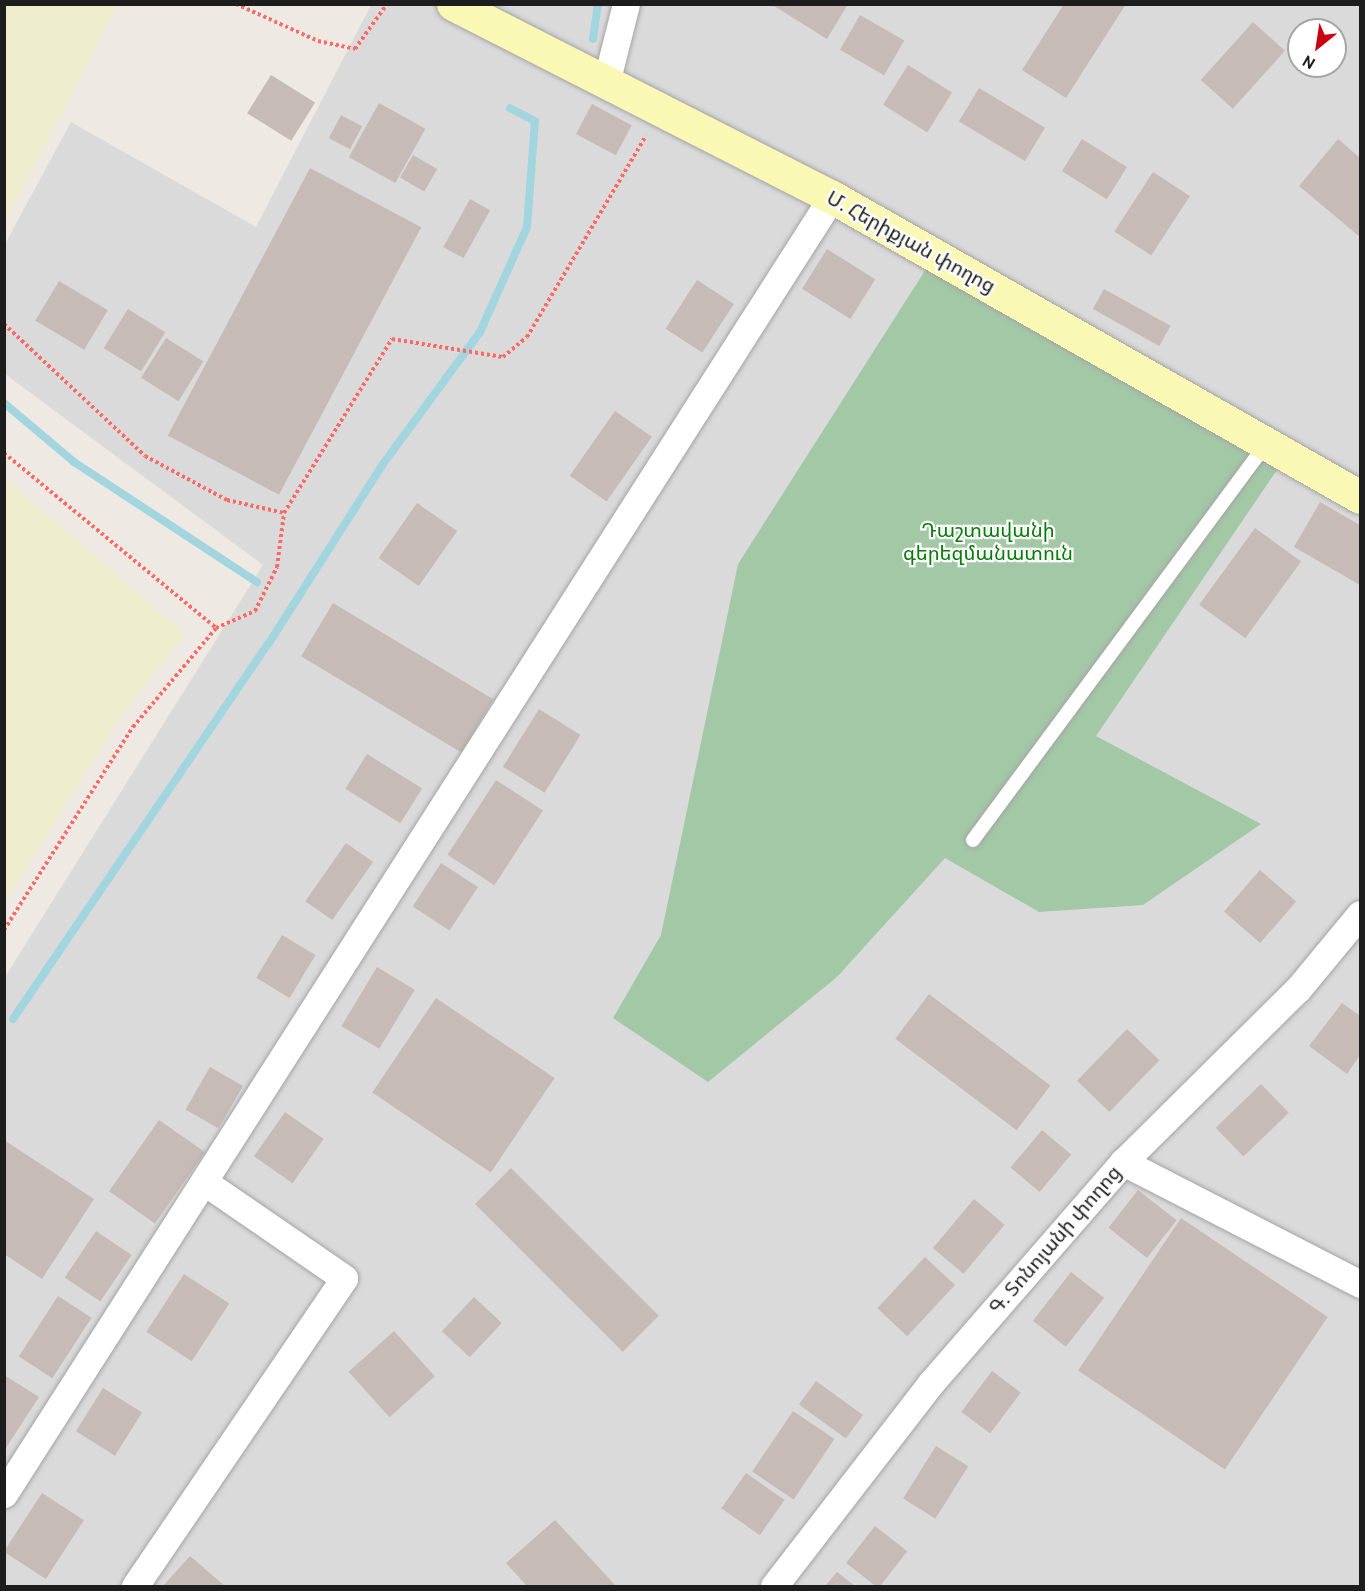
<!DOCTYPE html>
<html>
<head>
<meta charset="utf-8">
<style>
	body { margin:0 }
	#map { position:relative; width:1365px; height:1591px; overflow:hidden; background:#eee9e2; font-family:Cabin,"Noto Sans Armenian",sans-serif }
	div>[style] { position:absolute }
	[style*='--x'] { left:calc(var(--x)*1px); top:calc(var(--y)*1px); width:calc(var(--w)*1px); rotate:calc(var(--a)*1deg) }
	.residential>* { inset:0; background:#dbdada }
	.farmland>* { inset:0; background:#eeedcd }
	.cemetery>* { inset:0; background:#a3c8a6 }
	.stream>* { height:8px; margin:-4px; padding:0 4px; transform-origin:4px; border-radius:4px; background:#a2d5dd }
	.building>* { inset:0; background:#c6bbb6; transform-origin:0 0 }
	.path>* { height:4px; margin-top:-2px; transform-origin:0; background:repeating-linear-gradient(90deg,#fc6966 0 3px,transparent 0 6px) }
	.roads { filter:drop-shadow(0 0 2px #a4a4a4) drop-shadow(0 0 2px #a4a4a4) }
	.service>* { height:14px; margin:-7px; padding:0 7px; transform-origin:7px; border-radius:7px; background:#fff }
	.minor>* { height:27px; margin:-13.5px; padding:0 13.5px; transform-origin:13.5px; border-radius:13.5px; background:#fff }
	.secondary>* { height:33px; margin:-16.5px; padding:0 16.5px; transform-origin:16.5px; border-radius:16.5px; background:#faf8b5 }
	span { translate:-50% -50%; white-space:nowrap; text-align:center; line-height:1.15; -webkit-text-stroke:4.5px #fff; paint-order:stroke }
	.street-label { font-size:20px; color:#1d1d1d }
	.park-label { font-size:20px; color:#0a7c0a }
	.frame { position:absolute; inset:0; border:6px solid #1d1d1d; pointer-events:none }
	.north { position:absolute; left:1287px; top:18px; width:60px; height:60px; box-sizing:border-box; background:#fff; border:2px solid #a5a5a5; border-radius:50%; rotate:210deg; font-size:16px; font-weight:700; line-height:24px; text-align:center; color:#1d1d1d }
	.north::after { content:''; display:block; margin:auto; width:21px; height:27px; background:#ca0011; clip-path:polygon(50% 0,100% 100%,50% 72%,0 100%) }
</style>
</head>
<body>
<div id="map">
	<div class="residential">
		<div style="clip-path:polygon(evenodd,371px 5px,1360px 5px,1360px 1586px,5px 1586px,5px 977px,263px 565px,5px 374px,5px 244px,71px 122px,256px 227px,371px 5px,1299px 30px,1335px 30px,1335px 66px,1299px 66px,1299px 30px)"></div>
	</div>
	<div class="farmland">
		<div style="clip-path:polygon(5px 4px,118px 5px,5px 222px,4px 5px)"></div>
		<div style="clip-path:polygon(5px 478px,185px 634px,123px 714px,5px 902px)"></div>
	</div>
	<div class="cemetery">
		<div style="clip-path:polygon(926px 269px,1279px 467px,1096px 736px,1261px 824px,1143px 905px,1039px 912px,945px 858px,837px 977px,708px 1082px,613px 1018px,661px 935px,738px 564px)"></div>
	</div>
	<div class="stream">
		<div style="--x:593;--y:39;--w:35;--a:-82"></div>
		<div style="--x:4;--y:403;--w:92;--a:40.1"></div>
		<div style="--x:74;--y:462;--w:219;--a:33.3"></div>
		<div style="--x:13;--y:1019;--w:455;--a:-55.8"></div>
		<div style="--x:269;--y:643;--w:212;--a:-57.5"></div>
		<div style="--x:383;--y:464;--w:164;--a:-53.7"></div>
		<div style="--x:480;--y:332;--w:115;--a:-65.9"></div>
		<div style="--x:527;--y:227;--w:106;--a:-85.7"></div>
		<div style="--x:535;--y:121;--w:28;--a:-153"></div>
	</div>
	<div class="building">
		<div style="clip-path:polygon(771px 4px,848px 4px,827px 39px)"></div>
		<div style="clip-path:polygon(1064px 4px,1126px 4px,1066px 98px,1022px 70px)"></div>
		<div style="left:860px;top:15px;width:51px;height:40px;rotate:30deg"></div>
		<div style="left:1253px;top:22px;width:43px;height:78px;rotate:42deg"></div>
		<div style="left:908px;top:65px;width:52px;height:47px;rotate:32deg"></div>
		<div style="left:271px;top:75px;width:52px;height:45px;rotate:32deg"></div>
		<div style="left:979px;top:88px;width:77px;height:39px;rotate:31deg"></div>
		<div style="left:379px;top:103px;width:53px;height:62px;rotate:29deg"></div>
		<div style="left:592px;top:104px;width:45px;height:34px;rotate:28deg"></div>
		<div style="left:341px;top:115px;width:24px;height:26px;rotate:28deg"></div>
		<div style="left:1082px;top:139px;width:53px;height:38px;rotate:32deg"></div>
		<div style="clip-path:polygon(1338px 139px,1360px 158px,1360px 237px,1299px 186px)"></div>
		<div style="left:413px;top:155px;width:28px;height:26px;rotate:30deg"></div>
		<div style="left:310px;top:168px;width:126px;height:303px;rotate:28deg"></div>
		<div style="left:1153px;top:172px;width:44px;height:71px;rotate:33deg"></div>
		<div style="left:470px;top:199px;width:23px;height:55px;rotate:29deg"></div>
		<div style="left:827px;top:249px;width:57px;height:47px;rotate:32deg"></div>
		<div style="left:697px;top:280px;width:44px;height:58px;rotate:33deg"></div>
		<div style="left:59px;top:281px;width:57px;height:46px;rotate:31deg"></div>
		<div style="left:1104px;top:289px;width:76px;height:23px;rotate:29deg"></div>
		<div style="left:128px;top:309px;width:44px;height:46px;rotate:32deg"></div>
		<div style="left:166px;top:338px;width:44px;height:47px;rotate:32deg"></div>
		<div style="left:615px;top:411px;width:45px;height:79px;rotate:35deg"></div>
		<div style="clip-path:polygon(1320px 502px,1360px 525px,1360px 585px,1294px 547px)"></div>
		<div style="left:417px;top:503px;width:49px;height:67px;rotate:35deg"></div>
		<div style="left:1255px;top:528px;width:57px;height:95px;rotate:36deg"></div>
		<div style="left:333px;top:603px;width:187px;height:62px;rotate:31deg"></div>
		<div style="left:539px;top:709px;width:49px;height:68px;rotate:32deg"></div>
		<div style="left:367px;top:754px;width:65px;height:41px;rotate:32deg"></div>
		<div style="left:496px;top:780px;width:56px;height:89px;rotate:33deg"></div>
		<div style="left:346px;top:843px;width:33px;height:71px;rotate:35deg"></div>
		<div style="left:441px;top:863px;width:44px;height:52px;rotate:33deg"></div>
		<div style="left:1260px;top:870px;width:48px;height:55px;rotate:41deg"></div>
		<div style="left:282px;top:935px;width:39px;height:50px;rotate:31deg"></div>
		<div style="left:377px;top:967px;width:44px;height:69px;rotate:31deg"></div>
		<div style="left:929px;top:994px;width:152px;height:56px;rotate:37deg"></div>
		<div style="left:436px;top:998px;width:143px;height:114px;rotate:34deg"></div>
		<div style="clip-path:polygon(1342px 1003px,1360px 1016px,1360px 1055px,1347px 1074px,1309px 1046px)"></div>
		<div style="left:1127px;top:1029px;width:45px;height:72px;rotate:44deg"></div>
		<div style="left:210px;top:1067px;width:38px;height:49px;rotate:30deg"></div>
		<div style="left:1261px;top:1084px;width:40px;height:63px;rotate:46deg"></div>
		<div style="left:285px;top:1112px;width:47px;height:54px;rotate:35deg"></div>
		<div style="left:159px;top:1120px;width:56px;height:87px;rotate:35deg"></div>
		<div style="left:1042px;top:1130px;width:38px;height:49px;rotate:40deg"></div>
		<div style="clip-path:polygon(4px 1140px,94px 1199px,42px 1279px,4px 1254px)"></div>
		<div style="left:511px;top:1168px;width:209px;height:51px;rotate:45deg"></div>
		<div style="left:1138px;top:1190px;width:49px;height:48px;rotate:38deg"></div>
		<div style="left:974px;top:1199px;width:40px;height:64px;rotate:40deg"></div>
		<div style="left:1181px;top:1218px;width:177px;height:184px;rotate:34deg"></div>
		<div style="left:96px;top:1231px;width:43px;height:56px;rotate:34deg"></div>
		<div style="left:925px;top:1257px;width:41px;height:70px;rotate:43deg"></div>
		<div style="left:1071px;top:1272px;width:42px;height:62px;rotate:38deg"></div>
		<div style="left:184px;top:1274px;width:54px;height:69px;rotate:33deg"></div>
		<div style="left:58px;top:1296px;width:40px;height:72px;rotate:33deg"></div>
		<div style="left:474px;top:1297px;width:38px;height:47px;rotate:43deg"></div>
		<div style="left:394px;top:1331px;width:61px;height:61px;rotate:48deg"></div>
		<div style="left:992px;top:1371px;width:36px;height:51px;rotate:37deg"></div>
		<div style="clip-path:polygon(4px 1375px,39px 1397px,4px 1451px)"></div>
		<div style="left:816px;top:1381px;width:58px;height:29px;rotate:36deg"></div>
		<div style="left:103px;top:1388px;width:46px;height:51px;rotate:32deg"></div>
		<div style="left:793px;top:1411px;width:50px;height:73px;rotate:34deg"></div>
		<div style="left:936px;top:1446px;width:38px;height:62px;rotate:32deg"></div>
		<div style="left:746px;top:1473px;width:47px;height:43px;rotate:35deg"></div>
		<div style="left:42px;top:1493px;width:50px;height:70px;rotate:33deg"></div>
		<div style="clip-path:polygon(555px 1520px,616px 1586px,527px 1586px,506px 1563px)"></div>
		<div style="left:875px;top:1526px;width:41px;height:47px;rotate:38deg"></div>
		<div style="clip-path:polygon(190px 1556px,225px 1586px,163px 1586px)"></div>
		<div style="clip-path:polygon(837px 1572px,855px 1586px,825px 1586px)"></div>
	</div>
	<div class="path">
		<div style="--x:236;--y:4;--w:90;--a:24.3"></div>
		<div style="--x:318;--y:41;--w:38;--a:12"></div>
		<div style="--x:355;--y:49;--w:55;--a:-54.6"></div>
		<div style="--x:4;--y:324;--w:193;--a:43.1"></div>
		<div style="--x:145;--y:456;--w:93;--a:28.2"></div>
		<div style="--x:227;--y:500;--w:58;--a:12.8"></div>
		<div style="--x:4;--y:453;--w:275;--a:39.5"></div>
		<div style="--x:4;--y:930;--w:241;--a:-57.6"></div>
		<div style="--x:133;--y:727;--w:129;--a:-50"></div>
		<div style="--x:216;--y:628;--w:43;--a:-23.6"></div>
		<div style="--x:255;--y:611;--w:49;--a:-63.4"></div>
		<div style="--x:277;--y:567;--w:54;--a:-82.6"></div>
		<div style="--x:284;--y:513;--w:205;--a:-58.2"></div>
		<div style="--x:392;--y:339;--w:112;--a:9.2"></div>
		<div style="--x:503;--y:357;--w:31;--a:-40"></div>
		<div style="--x:527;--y:337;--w:234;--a:-59.4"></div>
	</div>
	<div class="roads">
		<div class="service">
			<div style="--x:973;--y:840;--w:493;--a:-53.5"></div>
		</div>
		<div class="minor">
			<div style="--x:607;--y:79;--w:77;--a:-75.8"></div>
			<div style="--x:1123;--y:1162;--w:267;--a:27.2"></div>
			<div style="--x:4;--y:1494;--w:1539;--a:-57.45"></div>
			<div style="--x:135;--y:1586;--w:372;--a:-55.8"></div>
			<div style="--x:344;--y:1278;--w:166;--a:-145.5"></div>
			<div style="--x:774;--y:1586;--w:257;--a:-52.3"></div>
			<div style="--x:931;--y:1383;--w:293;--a:-49"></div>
			<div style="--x:1123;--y:1162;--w:246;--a:-44.7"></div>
			<div style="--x:1298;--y:989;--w:97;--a:-50.4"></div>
		</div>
		<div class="secondary">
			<div style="--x:453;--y:4;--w:425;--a:27"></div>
			<div style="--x:832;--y:197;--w:607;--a:29.6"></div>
		</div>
	</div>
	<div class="street-label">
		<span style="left:911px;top:242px;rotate:29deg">Մ. Հերիքյան փողոց</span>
		<span style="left:1055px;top:1240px;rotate:-49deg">Գ. Տոնոյանի փողոց</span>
	</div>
	<div class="park-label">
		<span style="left:988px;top:542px">Դաշտավանի<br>գերեզմանատուն</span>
	</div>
	<div class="frame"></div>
	<div class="north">N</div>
</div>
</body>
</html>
